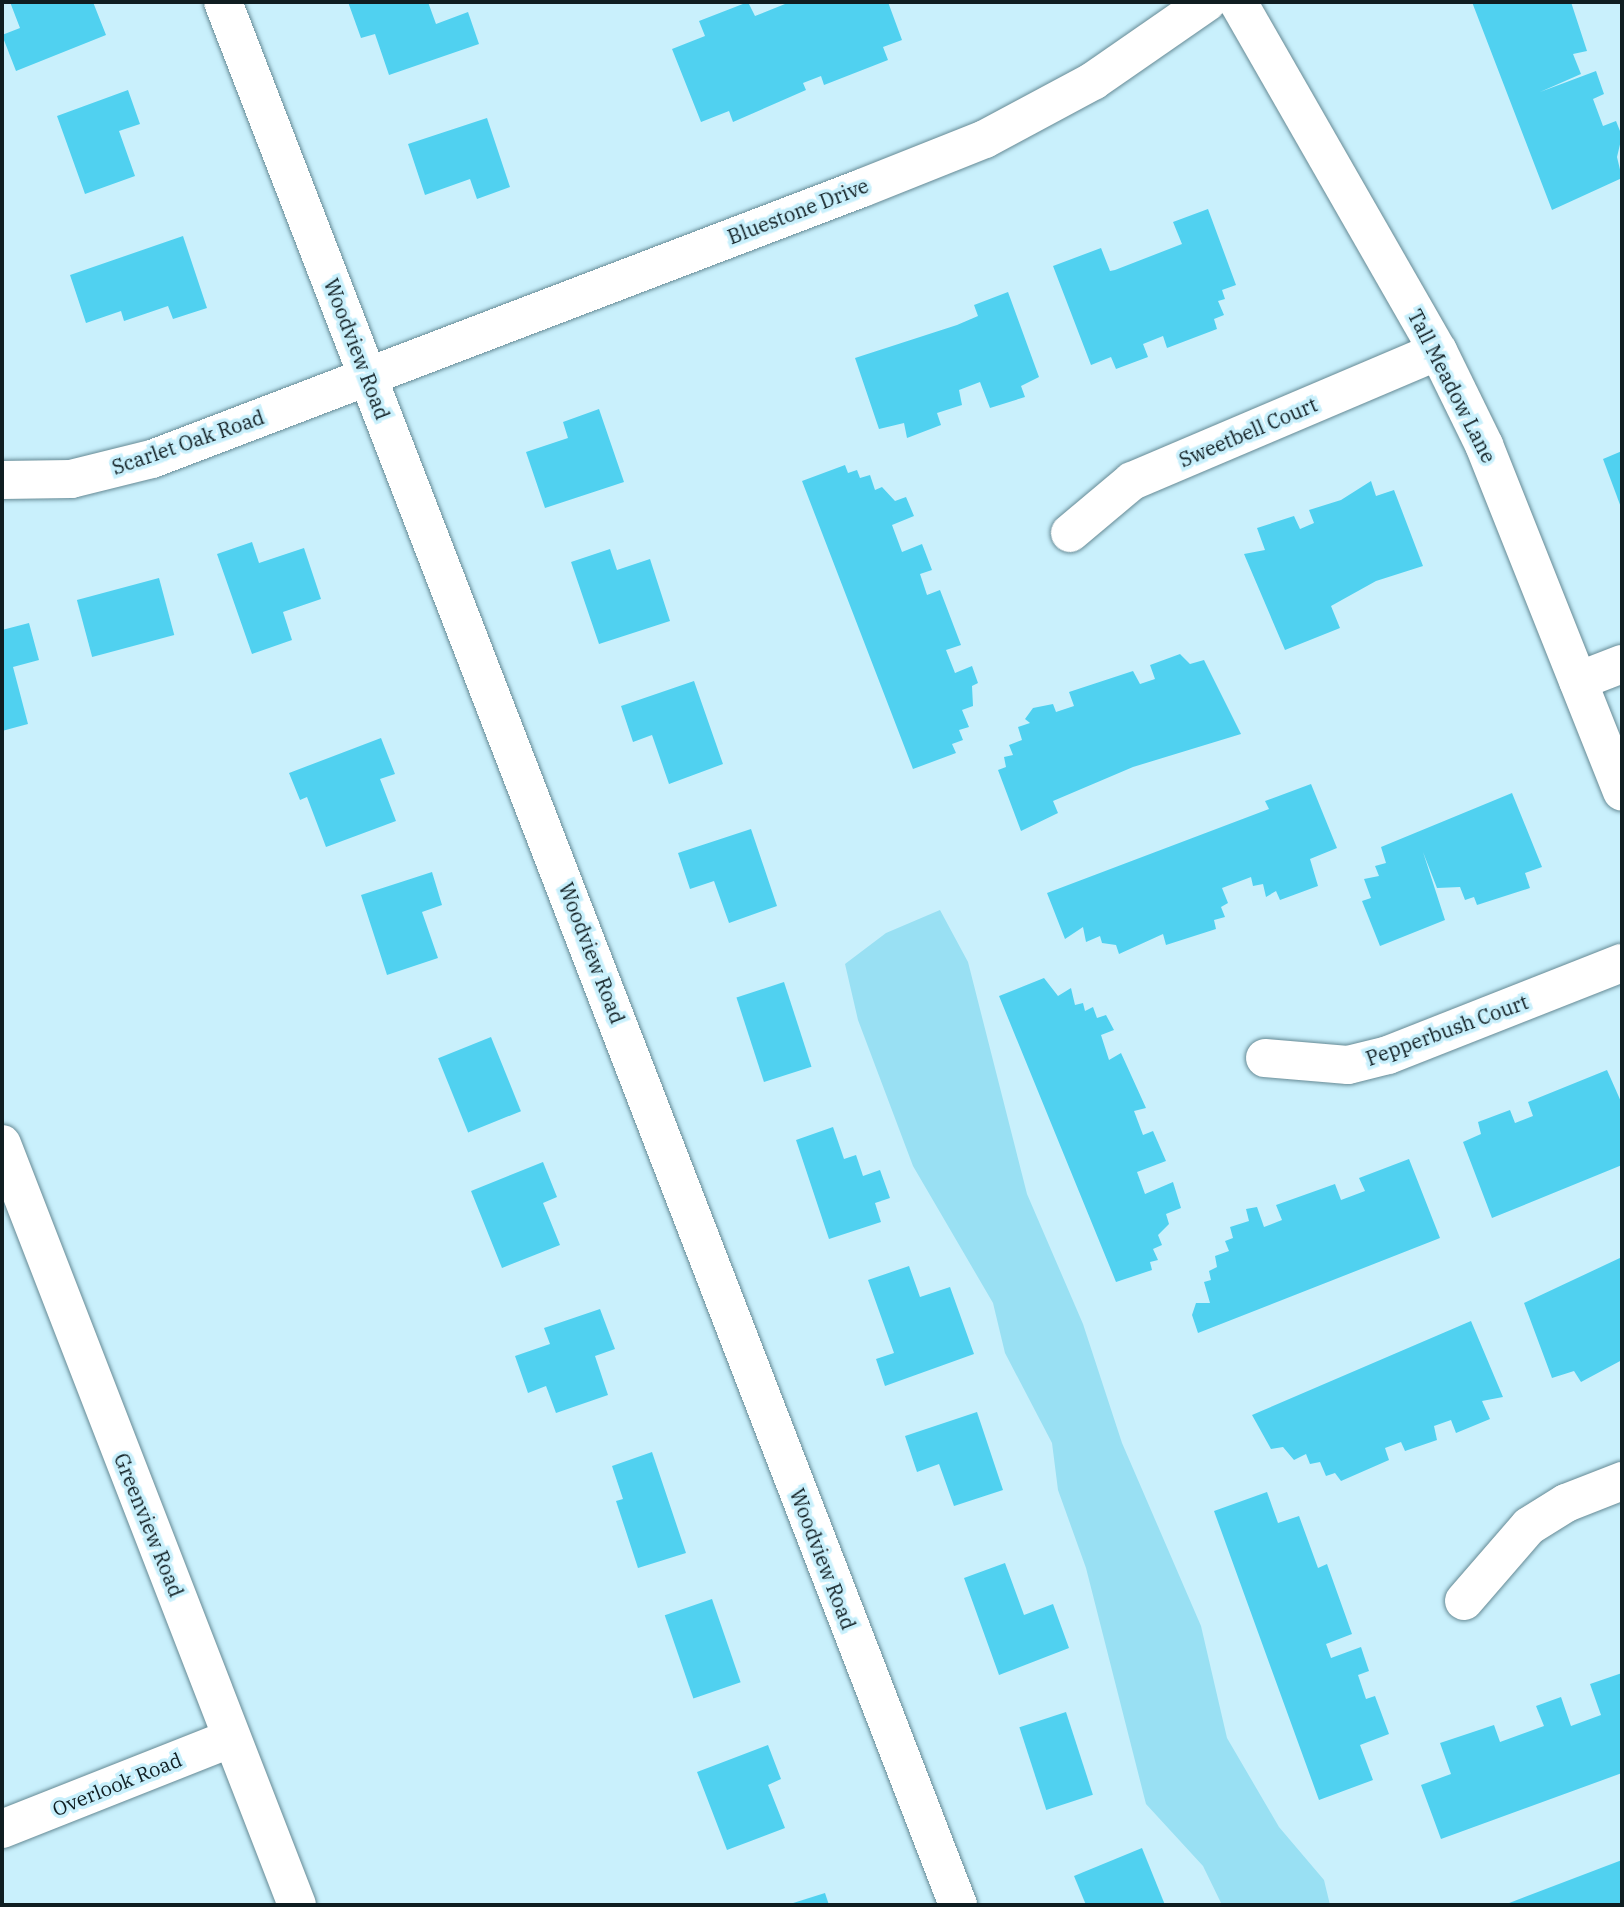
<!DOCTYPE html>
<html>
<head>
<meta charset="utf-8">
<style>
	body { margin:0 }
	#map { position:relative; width:1624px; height:1907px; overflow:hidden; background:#c9f0fc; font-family:"IBM Plex Serif",serif }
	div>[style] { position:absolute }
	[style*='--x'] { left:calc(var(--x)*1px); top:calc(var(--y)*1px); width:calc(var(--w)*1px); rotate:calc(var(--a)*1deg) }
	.green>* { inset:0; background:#99e0f3 }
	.building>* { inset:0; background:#50d1f0; transform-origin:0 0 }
	.roads { filter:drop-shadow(0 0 2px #668a95) drop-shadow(0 0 2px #668a95) }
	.minor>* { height:38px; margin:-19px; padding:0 19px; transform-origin:19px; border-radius:19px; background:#fff }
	span { translate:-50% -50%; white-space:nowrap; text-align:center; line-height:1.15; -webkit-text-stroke:7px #c9f0fc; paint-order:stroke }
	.street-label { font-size:20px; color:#0f1d21 }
	.frame { position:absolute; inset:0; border:4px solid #0f1d21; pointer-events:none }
</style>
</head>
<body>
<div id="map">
	<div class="green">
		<div style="clip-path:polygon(940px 910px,968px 962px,1027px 1194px,1083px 1324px,1122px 1443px,1201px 1626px,1227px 1738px,1279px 1827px,1324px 1880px,1330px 1905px,1222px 1905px,1203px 1866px,1146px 1804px,1086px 1568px,1058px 1490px,1052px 1443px,1005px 1353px,993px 1303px,913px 1166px,858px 1020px,845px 964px,886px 933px)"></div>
	</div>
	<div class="building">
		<div style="clip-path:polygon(10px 2px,93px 2px,106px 35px,16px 71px,2px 35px,20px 28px)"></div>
		<div style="clip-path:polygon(348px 2px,428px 2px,436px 24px,468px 12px,479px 44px,389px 75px,375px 34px,361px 38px)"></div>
		<div style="clip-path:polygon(748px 2px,755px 16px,790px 2px,888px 2px,902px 40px,883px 47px,888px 60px,824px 85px,821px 76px,803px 83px,806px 90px,733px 122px,729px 111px,701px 122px,672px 49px,705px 36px,699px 21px)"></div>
		<div style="clip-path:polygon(1472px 2px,1571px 2px,1587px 51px,1573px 54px,1581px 74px,1540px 92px,1596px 71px,1604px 94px,1593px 99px,1603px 126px,1616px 121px,1622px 136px,1617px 157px,1622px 178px,1552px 210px)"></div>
		<div style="clip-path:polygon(128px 90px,140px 124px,119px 131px,135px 176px,85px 194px,57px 116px)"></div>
		<div style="clip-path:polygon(487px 118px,510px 187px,477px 199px,470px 179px,425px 195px,408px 144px)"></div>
		<div style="clip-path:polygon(1208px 209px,1236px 285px,1222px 290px,1225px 299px,1218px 301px,1224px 315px,1214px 319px,1217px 329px,1167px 348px,1163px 336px,1143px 344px,1148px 357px,1116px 369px,1111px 357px,1091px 365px,1053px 266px,1101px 248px,1110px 271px,1115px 270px,1182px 244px,1173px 222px)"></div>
		<div style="clip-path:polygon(183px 236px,207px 308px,173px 319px,168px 306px,124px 321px,121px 311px,86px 323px,70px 275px)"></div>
		<div style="clip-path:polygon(1008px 292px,1039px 377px,1021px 386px,1025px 397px,990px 408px,980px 382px,959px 390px,962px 405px,937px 413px,941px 425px,907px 438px,904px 423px,879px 429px,855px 358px,957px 325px,978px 316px,974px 305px)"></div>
		<div style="clip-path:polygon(599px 409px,624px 482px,545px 508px,526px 452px,568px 438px,563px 422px)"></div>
		<div style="clip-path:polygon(1622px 451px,1622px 510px,1603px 459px)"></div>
		<div style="clip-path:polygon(845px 465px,848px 473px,857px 470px,860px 478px,870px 475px,875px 490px,882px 487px,895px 501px,906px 497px,914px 516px,892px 525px,902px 552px,922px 544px,932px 570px,920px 574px,927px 595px,940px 590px,961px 645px,946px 650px,955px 673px,972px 666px,978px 683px,972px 686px,973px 706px,962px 710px,969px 727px,959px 730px,963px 740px,952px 744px,956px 753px,913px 769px,802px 481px)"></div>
		<div style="clip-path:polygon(1371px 481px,1376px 496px,1394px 490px,1423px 566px,1376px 581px,1331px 606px,1340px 628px,1285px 650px,1244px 554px,1265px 550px,1257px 528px,1294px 516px,1300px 529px,1314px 523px,1309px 510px,1341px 500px)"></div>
		<div style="clip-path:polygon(252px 542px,259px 563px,304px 548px,321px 599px,283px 612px,292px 640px,252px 654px,217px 554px)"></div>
		<div style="clip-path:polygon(610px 549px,617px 570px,650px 559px,670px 621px,599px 644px,571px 562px)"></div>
		<div style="left:159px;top:578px;width:59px;height:85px;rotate:75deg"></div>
		<div style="clip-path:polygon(29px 623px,39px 660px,13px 667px,28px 724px,2px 731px,2px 630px)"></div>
		<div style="clip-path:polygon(1180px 654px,1190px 664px,1204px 660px,1241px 734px,1133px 767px,1053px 801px,1058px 813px,1021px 831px,998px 770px,1006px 767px,1004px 757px,1013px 755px,1009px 745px,1022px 740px,1018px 727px,1030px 723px,1025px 719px,1033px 708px,1053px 704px,1056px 712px,1074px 706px,1069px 692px,1133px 671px,1140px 684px,1155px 679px,1150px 665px)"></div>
		<div style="clip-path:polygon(694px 681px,723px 764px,669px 784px,652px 735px,633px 742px,621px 706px)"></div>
		<div style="clip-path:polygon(381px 738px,395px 774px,380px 779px,396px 821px,326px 847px,307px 797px,300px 800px,289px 773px)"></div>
		<div style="clip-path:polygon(1311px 784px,1337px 848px,1310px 859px,1318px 886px,1280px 900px,1276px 891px,1266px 897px,1263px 884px,1253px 886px,1251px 877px,1222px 888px,1228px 903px,1221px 907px,1225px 917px,1214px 920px,1216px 929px,1166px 945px,1163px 934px,1119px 954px,1116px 945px,1102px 943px,1100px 936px,1086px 942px,1083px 927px,1065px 939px,1047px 893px,1269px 809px,1265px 801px)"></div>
		<div style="clip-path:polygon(1512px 793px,1542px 867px,1525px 873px,1530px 888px,1477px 905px,1474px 897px,1465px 900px,1460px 887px,1437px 888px,1423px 852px,1445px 920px,1380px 946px,1362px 901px,1371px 898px,1364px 879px,1379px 876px,1375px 866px,1386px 863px,1381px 847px)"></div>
		<div style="clip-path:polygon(751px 829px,777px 906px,729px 923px,714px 881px,690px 889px,678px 853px)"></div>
		<div style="clip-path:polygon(432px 872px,442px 905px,422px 912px,438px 958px,387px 975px,361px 895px)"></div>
		<div style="clip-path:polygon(1044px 978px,1058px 996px,1071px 988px,1075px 1005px,1083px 1003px,1085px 1011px,1093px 1007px,1097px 1018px,1106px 1015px,1114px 1030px,1101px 1035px,1109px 1060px,1121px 1053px,1146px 1108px,1134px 1111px,1143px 1135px,1153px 1131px,1166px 1161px,1137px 1172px,1145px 1194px,1173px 1182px,1181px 1208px,1166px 1214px,1169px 1224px,1158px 1235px,1162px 1245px,1153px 1249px,1158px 1260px,1150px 1262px,1152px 1270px,1116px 1282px,999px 996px)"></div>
		<div style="left:784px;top:982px;width:89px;height:50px;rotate:72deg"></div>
		<div style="left:491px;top:1037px;width:80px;height:57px;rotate:68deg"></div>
		<div style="clip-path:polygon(1607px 1070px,1622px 1104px,1622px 1165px,1492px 1218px,1463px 1142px,1481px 1134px,1478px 1122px,1510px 1110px,1515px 1123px,1533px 1116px,1528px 1102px)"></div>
		<div style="clip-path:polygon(833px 1127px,844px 1159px,856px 1155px,863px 1176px,880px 1170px,890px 1198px,875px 1203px,881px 1222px,829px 1239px,796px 1140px)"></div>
		<div style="clip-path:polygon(1409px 1159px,1440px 1238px,1198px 1333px,1192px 1315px,1196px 1303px,1210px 1303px,1204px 1282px,1211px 1280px,1209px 1271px,1217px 1267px,1215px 1256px,1229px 1251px,1225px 1241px,1233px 1238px,1230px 1227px,1249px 1221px,1246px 1209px,1257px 1207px,1264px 1227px,1282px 1220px,1276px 1205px,1335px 1184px,1341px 1200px,1365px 1191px,1359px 1178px)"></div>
		<div style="clip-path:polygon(543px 1162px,557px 1197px,543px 1203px,560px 1245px,502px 1268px,471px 1191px)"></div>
		<div style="clip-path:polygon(1622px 1257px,1622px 1360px,1581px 1382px,1574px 1371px,1552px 1378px,1524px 1303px)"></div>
		<div style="clip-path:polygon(909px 1266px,920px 1297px,950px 1287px,974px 1354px,885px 1386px,876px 1359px,894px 1353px,868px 1280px)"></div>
		<div style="clip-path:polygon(600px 1309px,615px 1349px,595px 1356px,608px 1395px,556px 1413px,546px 1386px,528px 1393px,515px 1356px,550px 1344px,544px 1328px)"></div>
		<div style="clip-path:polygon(1471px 1321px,1503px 1397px,1482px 1401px,1490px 1419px,1456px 1433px,1451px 1420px,1434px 1426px,1437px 1440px,1405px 1451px,1401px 1442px,1385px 1448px,1389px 1460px,1341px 1481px,1335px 1473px,1326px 1476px,1320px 1462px,1310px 1464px,1306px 1454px,1294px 1460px,1283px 1447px,1271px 1449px,1252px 1415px)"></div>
		<div style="clip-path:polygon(977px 1412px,1003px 1490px,954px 1506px,939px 1464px,917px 1472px,905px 1436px)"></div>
		<div style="clip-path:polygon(652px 1452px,686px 1553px,638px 1568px,616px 1501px,623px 1499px,612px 1466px)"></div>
		<div style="clip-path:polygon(1267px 1492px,1278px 1523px,1299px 1516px,1318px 1568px,1327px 1564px,1352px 1634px,1326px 1644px,1331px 1658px,1361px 1647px,1369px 1671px,1358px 1675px,1366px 1699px,1375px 1696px,1389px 1734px,1360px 1745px,1373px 1780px,1319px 1800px,1214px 1511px)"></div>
		<div style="clip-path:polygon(1005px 1563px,1024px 1615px,1053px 1604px,1069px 1648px,999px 1675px,964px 1578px)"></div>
		<div style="left:712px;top:1599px;width:88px;height:50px;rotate:71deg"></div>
		<div style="clip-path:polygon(1622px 1673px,1622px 1773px,1441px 1839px,1421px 1785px,1451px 1774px,1440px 1743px,1494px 1725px,1500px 1742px,1544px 1726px,1536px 1706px,1561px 1697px,1571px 1726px,1601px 1715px,1590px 1684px)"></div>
		<div style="left:1066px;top:1712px;width:87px;height:49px;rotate:72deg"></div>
		<div style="clip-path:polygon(768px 1745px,781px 1779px,768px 1785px,785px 1828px,727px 1850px,697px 1772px)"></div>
		<div style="clip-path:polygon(1142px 1848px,1165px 1905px,1086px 1905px,1074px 1876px)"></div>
		<div style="clip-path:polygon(1622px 1860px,1622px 1905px,1504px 1905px)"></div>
		<div style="clip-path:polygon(825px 1893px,829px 1905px,790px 1905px,790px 1904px)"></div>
	</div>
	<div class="roads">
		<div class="minor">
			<div style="--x:223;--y:2;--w:2040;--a:68.88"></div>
			<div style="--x:1238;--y:2;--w:402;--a:60.2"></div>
			<div style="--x:1438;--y:351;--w:105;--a:63.9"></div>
			<div style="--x:1484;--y:445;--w:373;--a:68.3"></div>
			<div style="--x:2;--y:480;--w:69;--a:-0.8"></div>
			<div style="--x:71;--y:479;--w:83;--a:-13.9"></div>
			<div style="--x:152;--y:459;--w:760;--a:-20.89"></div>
			<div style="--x:862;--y:188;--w:132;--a:-21.7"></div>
			<div style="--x:985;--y:139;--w:123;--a:-28.2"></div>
			<div style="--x:1093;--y:81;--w:139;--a:-34.7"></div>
			<div style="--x:1070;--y:533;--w:81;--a:-40"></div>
			<div style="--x:1132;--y:481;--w:332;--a:-23"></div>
			<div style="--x:1578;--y:681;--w:47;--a:-21.1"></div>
			<div style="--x:1265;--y:1058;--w:83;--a:4.8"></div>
			<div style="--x:1348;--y:1065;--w:41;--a:-14"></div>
			<div style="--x:1388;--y:1055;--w:251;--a:-21.5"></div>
			<div style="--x:2;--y:1144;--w:816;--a:68.81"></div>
			<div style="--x:1464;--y:1601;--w:99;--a:-49.1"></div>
			<div style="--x:1529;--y:1526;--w:44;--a:-31.9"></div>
			<div style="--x:1566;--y:1503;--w:60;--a:-21.4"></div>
			<div style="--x:2;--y:1829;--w:247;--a:-21.6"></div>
		</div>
	</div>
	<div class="street-label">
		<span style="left:798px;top:211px;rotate:-21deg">Bluestone Drive</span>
		<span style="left:357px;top:349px;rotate:69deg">Woodview Road</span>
		<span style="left:1452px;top:386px;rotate:63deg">Tall Meadow Lane</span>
		<span style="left:1248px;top:432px;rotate:-23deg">Sweetbell Court</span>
		<span style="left:188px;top:442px;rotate:-19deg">Scarlet Oak Road</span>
		<span style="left:592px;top:953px;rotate:69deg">Woodview Road</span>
		<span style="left:1447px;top:1030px;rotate:-20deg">Pepperbush Court</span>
		<span style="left:149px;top:1525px;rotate:68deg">Greenview Road</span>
		<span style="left:823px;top:1559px;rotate:69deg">Woodview Road</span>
		<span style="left:117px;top:1784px;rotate:-22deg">Overlook Road</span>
	</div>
	<div class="frame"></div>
</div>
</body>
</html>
